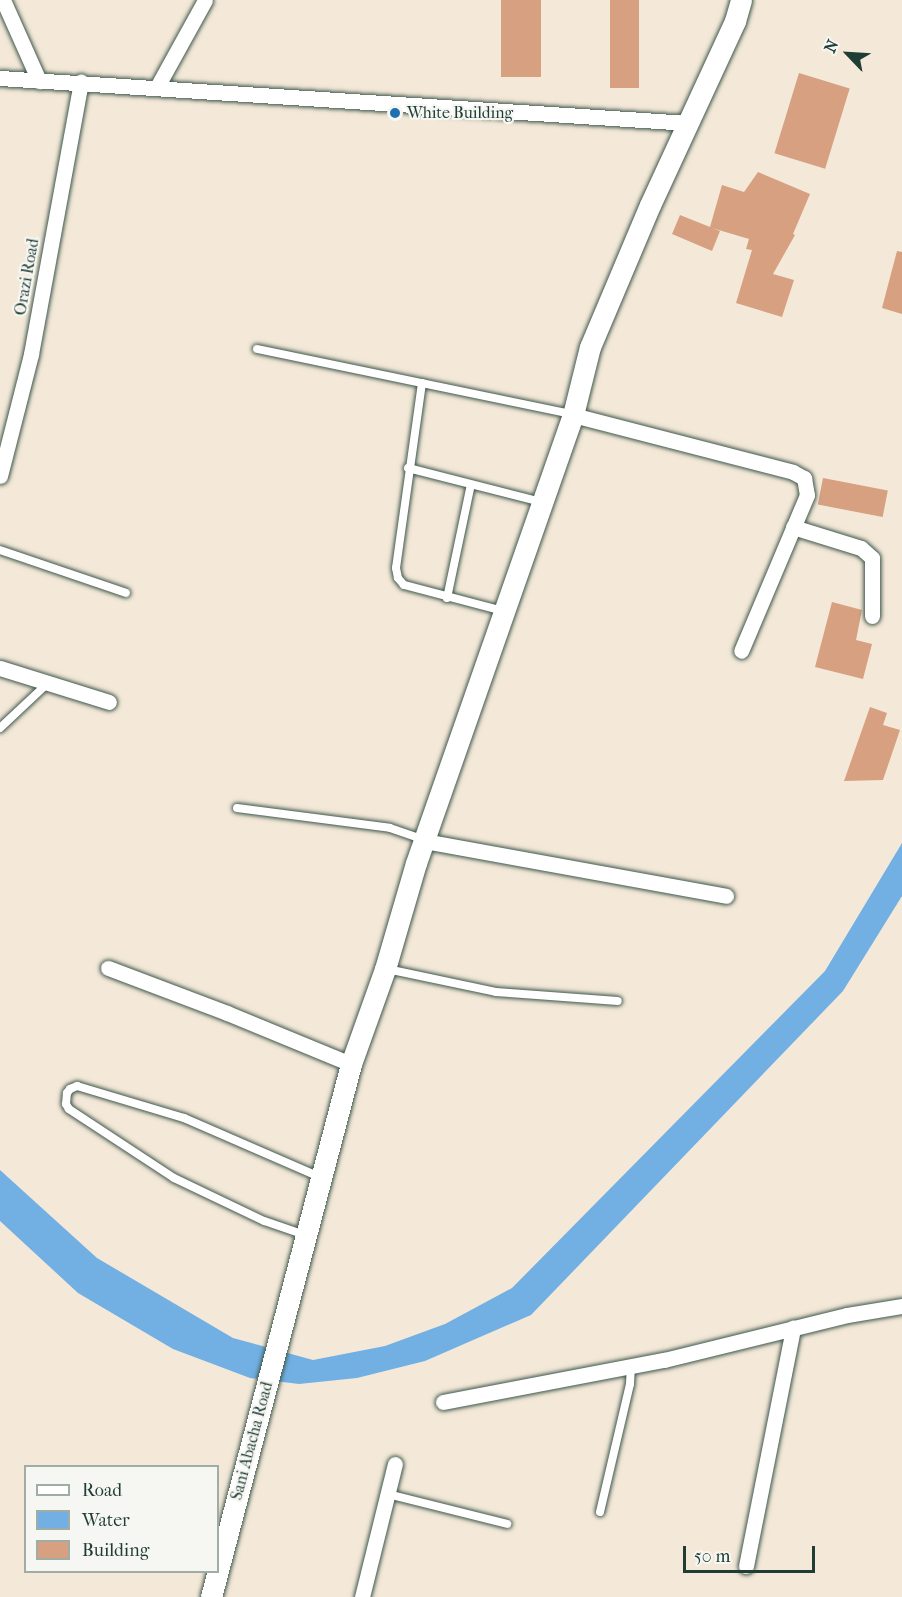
<!DOCTYPE html>
<html>
<head>
<meta charset="utf-8">
<style>
	body { margin:0 }
	#map { position:relative; width:902px; height:1597px; overflow:hidden; background:#f4e9d8; font-family:"IM FELL French Canon",serif }
	div>[style] { position:absolute }
	[style*='--x'] { left:calc(var(--x)*1px); top:calc(var(--y)*1px); width:calc(var(--w)*1px); rotate:calc(var(--a)*1deg) }
	.water>* { inset:0; background:#72b0e4 }
	.building>* { inset:0; background:#d6a081; transform-origin:0 0 }
	.roads { filter:drop-shadow(0 0 2px #3f574d) drop-shadow(0 0 2px #3f574d) }
	.lane>* { height:8px; margin:-4px; padding:0 4px; transform-origin:4px; border-radius:4px; background:#fff }
	.street>* { height:15px; margin:-7.5px; padding:0 7.5px; transform-origin:7.5px; border-radius:7.5px; background:#fff }
	.secondary>* { height:21px; margin:-10.5px; padding:0 10.5px; transform-origin:10.5px; border-radius:10.5px; background:#fff }
	.dots>* { width:16px; height:16px; translate:-50% -50%; box-sizing:border-box; border:3px solid #f6f6f2; border-radius:50% }
	span { translate:-50% -50%; white-space:nowrap; text-align:center; line-height:1.15; -webkit-text-stroke:4.5px #f6f6f2; paint-order:stroke }
	.poi-label { font-size:16px; color:#1f3d34 }
	.left { translate:0 -50%; text-align:left }
	.street-label { font-size:16px; color:#1f3d34 }
	.legend { position:absolute; left:24px; top:1465px; width:195px; height:108px; box-sizing:border-box; background:#f6f6f2; border:2px solid #a0aca6; margin:0; padding:8px 10px; list-style:none; font-size:18px; color:#1f3d34 }
	.legend li { display:flex; align-items:center; gap:12px; height:30px }
	.legend b { width:30px; border:2px solid #a0aca6 }
	.north { position:absolute; left:818px; top:24px; width:60px; height:60px; -webkit-text-stroke:4px #f6f6f2; paint-order:stroke; rotate:295deg; font-size:16px; font-weight:700; line-height:24px; text-align:center; color:#1f3d34 }
	.north::after { content:''; display:block; margin:auto; width:21px; height:27px; background:#1f3d34; clip-path:polygon(50% 0,100% 100%,50% 72%,0 100%) }
	.scale { position:absolute; left:683px; top:1546px; width:132px; height:27px; box-sizing:border-box; border:3px solid #1f3d34; border-top:0; padding-left:8px; font-size:18px; line-height:21px; white-space:nowrap; color:#1f3d34; -webkit-text-stroke:4px #f6f6f2; paint-order:stroke }
</style>
</head>
<body>
<div id="map">
	<div class="water">
		<div style="clip-path:polygon(902px 843px,902px 896px,843px 991px,531px 1315px,425px 1361px,357px 1378px,299px 1384px,250px 1378px,173px 1349px,78px 1293px,0 1221px,0 1170px,97px 1258px,233px 1338px,313px 1360px,385px 1346px,445px 1324px,512px 1288px,825px 971px)"></div>
	</div>
	<div class="building">
		<div style="left:501px;top:0;width:40px;height:77px"></div>
		<div style="left:610px;top:0;width:29px;height:88px"></div>
		<div style="left:799px;top:73px;width:53px;height:84px;rotate:17deg"></div>
		<div style="clip-path:polygon(758px 172px,810px 194px,793px 234px,795px 235px,773px 274px,794px 280px,782px 317px,736px 303px,752px 250px,746px 249px,749px 239px,712px 228px,720px 231px,712px 251px,672px 234px,680px 215px,710px 227px,722px 185px,744px 192px)"></div>
		<div style="clip-path:polygon(897px 251px,902px 252px,902px 314px,882px 308px)"></div>
		<div style="left:823px;top:478px;width:66px;height:27px;rotate:11deg"></div>
		<div style="clip-path:polygon(832px 602px,862px 610px,856px 640px,872px 644px,863px 679px,815px 667px)"></div>
		<div style="clip-path:polygon(870px 707px,887px 713px,883px 725px,900px 730px,883px 780px,844px 781px)"></div>
	</div>
	<div class="roads">
		<div class="lane">
			<div style="--x:257;--y:349;--w:320;--a:11.7"></div>
			<div style="--x:422;--y:383;--w:187;--a:98"></div>
			<div style="--x:396;--y:568;--w:10;--a:79"></div>
			<div style="--x:398;--y:578;--w:9;--a:49"></div>
			<div style="--x:404;--y:585;--w:102;--a:14.7"></div>
			<div style="--x:408;--y:468;--w:137;--a:14.3"></div>
			<div style="--x:0;--y:550;--w:133;--a:18.8"></div>
			<div style="--x:447;--y:598;--w:116;--a:-78.1"></div>
			<div style="--x:0;--y:728;--w:66;--a:-43.2"></div>
			<div style="--x:237;--y:808;--w:154;--a:7.4"></div>
			<div style="--x:390;--y:828;--w:36;--a:19"></div>
			<div style="--x:387;--y:969;--w:111;--a:11.9"></div>
			<div style="--x:496;--y:992;--w:122;--a:4.2"></div>
			<div style="--x:305;--y:1235;--w:43;--a:-161.1"></div>
			<div style="--x:264;--y:1221;--w:100;--a:-154.5"></div>
			<div style="--x:174;--y:1178;--w:126;--a:-146.7"></div>
			<div style="--x:69;--y:1109;--w:6;--a:-121"></div>
			<div style="--x:66;--y:1104;--w:11;--a:-85"></div>
			<div style="--x:67;--y:1093;--w:5;--a:-53"></div>
			<div style="--x:70;--y:1089;--w:8;--a:-23"></div>
			<div style="--x:77;--y:1086;--w:112;--a:16.7"></div>
			<div style="--x:184;--y:1118;--w:148;--a:23.5"></div>
			<div style="--x:388;--y:1494;--w:123;--a:14.1"></div>
			<div style="--x:600;--y:1512;--w:131;--a:-76.8"></div>
			<div style="--x:630;--y:1384;--w:18;--a:-87"></div>
		</div>
		<div class="street">
			<div style="--x:3;--y:0;--w:89;--a:66"></div>
			<div style="--x:0;--y:78;--w:689;--a:3.74"></div>
			<div style="--x:157;--y:87;--w:99;--a:-61.1"></div>
			<div style="--x:573;--y:415;--w:227;--a:14.5"></div>
			<div style="--x:793;--y:472;--w:13;--a:29"></div>
			<div style="--x:804;--y:478;--w:17;--a:80"></div>
			<div style="--x:807;--y:495;--w:169;--a:112.9"></div>
			<div style="--x:0;--y:476;--w:126;--a:-75.7"></div>
			<div style="--x:31;--y:354;--w:277;--a:-79.6"></div>
			<div style="--x:793;--y:527;--w:71;--a:17.2"></div>
			<div style="--x:861;--y:548;--w:15;--a:42"></div>
			<div style="--x:872;--y:558;--w:58;--a:90"></div>
			<div style="--x:0;--y:668;--w:114;--a:17.3"></div>
			<div style="--x:424;--y:841;--w:307;--a:10.3"></div>
			<div style="--x:108;--y:968;--w:127;--a:20.7"></div>
			<div style="--x:227;--y:1013;--w:134;--a:22.4"></div>
			<div style="--x:443;--y:1402;--w:225;--a:-10.8"></div>
			<div style="--x:664;--y:1360;--w:188;--a:-13.8"></div>
			<div style="--x:847;--y:1315;--w:56;--a:-9.3"></div>
			<div style="--x:746;--y:1566;--w:243;--a:-78.8"></div>
			<div style="--x:362;--y:1597;--w:137;--a:-76.1"></div>
		</div>
		<div class="secondary">
			<div style="--x:211;--y:1597;--w:551;--a:-75.28"></div>
			<div style="--x:351;--y:1064;--w:101;--a:-70.3"></div>
			<div style="--x:385;--y:969;--w:110;--a:-73.7"></div>
			<div style="--x:416;--y:863;--w:475;--a:-70.7"></div>
			<div style="--x:573;--y:415;--w:70;--a:-76"></div>
			<div style="--x:590;--y:347;--w:154;--a:-67.1"></div>
			<div style="--x:650;--y:205;--w:203;--a:-65.2"></div>
			<div style="--x:735;--y:21;--w:22;--a:-74"></div>
		</div>
	</div>
	<div class="dots">
		<div style="left:395px;top:113px;background:#1f6fb2"></div>
	</div>
	<div class="poi-label">
		<span class="left" style="left:407px;top:113px">White Building</span>
	</div>
	<div class="street-label">
		<span style="left:27px;top:277px;rotate:-80deg">Orazi Road</span>
		<span style="left:252px;top:1441px;rotate:-75deg">Sani Abacha Road</span>
	</div>
	<ul class="legend">
	<li><b style="height:8px;background:#fff"></b>Road</li>
	<li><b style="height:16px;background:#72b0e4"></b>Water</li>
	<li><b style="height:16px;background:#d6a081"></b>Building</li>
	</ul>
	<div class="north">N</div>
	<div class="scale">50 m</div>
</div>
</body>
</html>
